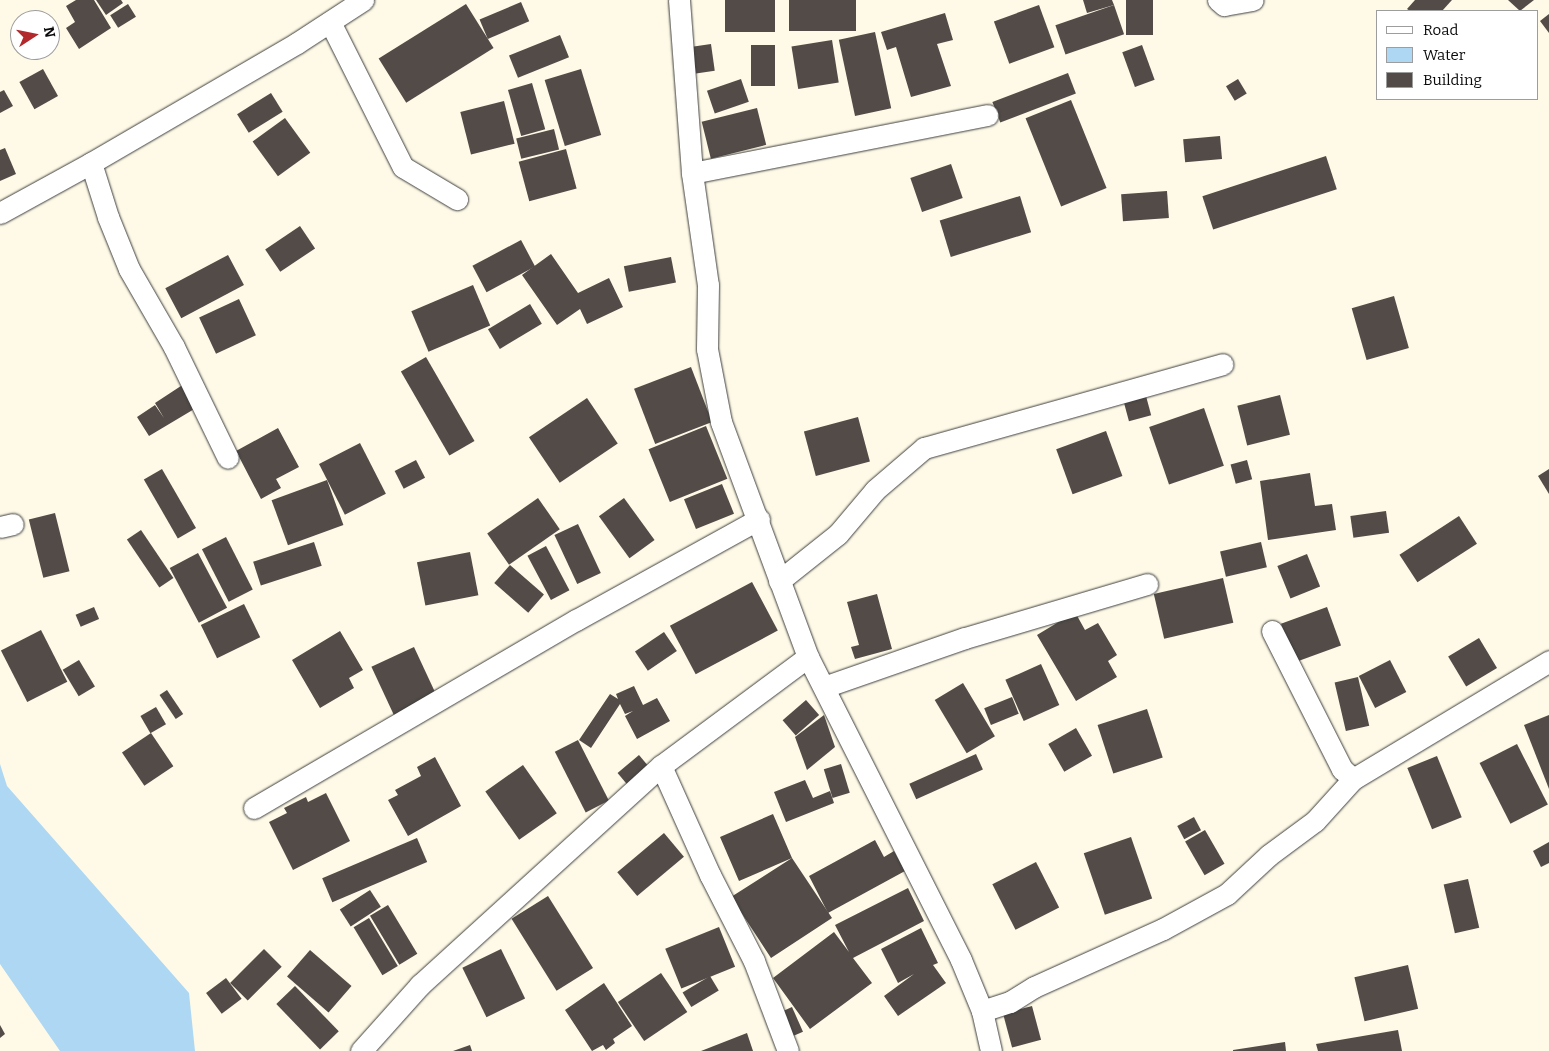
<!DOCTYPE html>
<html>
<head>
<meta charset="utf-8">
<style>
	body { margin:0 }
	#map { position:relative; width:1549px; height:1051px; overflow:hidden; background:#fefae7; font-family:Bitter,serif }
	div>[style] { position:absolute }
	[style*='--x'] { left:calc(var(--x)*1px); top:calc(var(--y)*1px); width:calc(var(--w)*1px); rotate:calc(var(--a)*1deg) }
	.water>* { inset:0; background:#aed7f3 }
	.building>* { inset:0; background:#524b47; transform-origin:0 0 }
	.roads { filter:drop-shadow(0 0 1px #3d3d3d) drop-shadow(0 0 1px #3d3d3d) }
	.minor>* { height:21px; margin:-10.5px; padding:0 10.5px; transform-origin:10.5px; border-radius:10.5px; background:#fff }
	span { translate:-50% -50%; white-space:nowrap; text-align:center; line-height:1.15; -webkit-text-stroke:5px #fff; paint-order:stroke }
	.legend { position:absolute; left:1376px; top:10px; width:162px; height:90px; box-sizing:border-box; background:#fff; border:1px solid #9d9d9d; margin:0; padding:6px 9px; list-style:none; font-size:15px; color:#0a0a0a }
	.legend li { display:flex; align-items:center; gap:10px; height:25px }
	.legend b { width:25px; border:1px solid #9d9d9d }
	.north { position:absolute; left:10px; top:10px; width:50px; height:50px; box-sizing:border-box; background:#fff; border:1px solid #9d9d9d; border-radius:50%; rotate:79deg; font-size:14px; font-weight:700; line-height:20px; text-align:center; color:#0a0a0a }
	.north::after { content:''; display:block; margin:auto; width:18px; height:22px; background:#b3282b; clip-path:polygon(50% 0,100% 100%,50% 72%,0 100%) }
</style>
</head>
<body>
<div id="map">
	<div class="water">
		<div style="clip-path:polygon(0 764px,7px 786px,189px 993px,195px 1051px,60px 1051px,0 964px)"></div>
	</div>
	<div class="building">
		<div style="clip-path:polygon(76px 0,94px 0,111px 28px,79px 49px,66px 28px,75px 22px,66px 6px)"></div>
		<div style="clip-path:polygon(96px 0,121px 0,123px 3px,106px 15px)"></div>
		<div style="left:725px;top:0;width:50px;height:32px"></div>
		<div style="left:789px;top:0;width:67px;height:31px"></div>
		<div style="clip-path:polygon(1083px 0,1112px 0,1114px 5px,1087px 13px)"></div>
		<div style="left:1126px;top:0;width:27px;height:35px"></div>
		<div style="clip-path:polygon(1415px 0,1452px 0,1442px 11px,1410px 11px,1407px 9px)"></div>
		<div style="clip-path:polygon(1508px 0,1534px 0,1520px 11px)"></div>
		<div style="left:521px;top:2px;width:21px;height:45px;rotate:67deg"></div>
		<div style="left:128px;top:4px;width:15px;height:21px;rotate:58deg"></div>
		<div style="left:466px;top:4px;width:52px;height:103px;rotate:58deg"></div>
		<div style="left:1039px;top:5px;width:45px;height:48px;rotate:70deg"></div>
		<div style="left:1114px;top:5px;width:31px;height:62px;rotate:71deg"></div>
		<div style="clip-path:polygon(945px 13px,953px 40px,937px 44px,951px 86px,911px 97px,896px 47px,887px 50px,881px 32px)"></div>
		<div style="clip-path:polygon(1549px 14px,1549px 33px,1540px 21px)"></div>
		<div style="left:875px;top:32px;width:78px;height:37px;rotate:78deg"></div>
		<div style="left:560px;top:35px;width:24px;height:55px;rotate:68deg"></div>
		<div style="left:832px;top:40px;width:43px;height:41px;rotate:81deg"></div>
		<div style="left:711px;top:44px;width:27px;height:19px;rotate:82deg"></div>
		<div style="left:751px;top:45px;width:24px;height:41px"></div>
		<div style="left:1142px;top:45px;width:37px;height:21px;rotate:70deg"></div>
		<div style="left:43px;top:69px;width:31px;height:27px;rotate:61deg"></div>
		<div style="left:581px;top:69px;width:69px;height:38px;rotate:73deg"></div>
		<div style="left:1068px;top:73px;width:22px;height:81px;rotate:69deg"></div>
		<div style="left:741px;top:79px;width:24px;height:36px;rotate:71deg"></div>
		<div style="left:1238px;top:79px;width:17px;height:14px;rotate:59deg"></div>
		<div style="left:532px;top:83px;width:48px;height:25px;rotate:74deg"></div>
		<div style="clip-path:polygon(4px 90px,13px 106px,0 113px,0 92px)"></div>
		<div style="left:271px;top:93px;width:22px;height:40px;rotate:58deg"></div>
		<div style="left:1071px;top:100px;width:95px;height:49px;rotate:68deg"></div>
		<div style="left:504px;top:101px;width:44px;height:45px;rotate:76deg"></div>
		<div style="left:757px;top:108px;width:38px;height:57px;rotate:76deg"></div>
		<div style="left:285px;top:118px;width:43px;height:40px;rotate:54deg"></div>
		<div style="left:554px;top:129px;width:21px;height:39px;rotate:76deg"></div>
		<div style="left:1220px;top:136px;width:23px;height:37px;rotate:85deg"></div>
		<div style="clip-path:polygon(5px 148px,16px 174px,0 181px,0 150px)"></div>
		<div style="left:566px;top:149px;width:41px;height:49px;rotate:75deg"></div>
		<div style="left:1326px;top:156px;width:35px;height:130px;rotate:72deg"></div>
		<div style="left:951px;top:164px;width:36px;height:43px;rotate:71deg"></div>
		<div style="left:1167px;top:191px;width:27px;height:46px;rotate:86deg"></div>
		<div style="left:1020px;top:196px;width:38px;height:84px;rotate:73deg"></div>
		<div style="left:300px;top:226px;width:27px;height:42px;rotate:56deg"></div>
		<div style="left:521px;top:240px;width:30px;height:55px;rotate:62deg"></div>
		<div style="clip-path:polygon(551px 254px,578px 293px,609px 278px,623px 307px,587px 324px,580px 309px,557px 325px,522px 275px)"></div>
		<div style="left:228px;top:255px;width:34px;height:71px;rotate:62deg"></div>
		<div style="left:671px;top:257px;width:26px;height:48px;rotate:79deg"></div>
		<div style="left:473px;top:285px;width:44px;height:67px;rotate:67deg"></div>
		<div style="left:1394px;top:296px;width:54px;height:44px;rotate:74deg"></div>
		<div style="left:239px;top:299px;width:40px;height:44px;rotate:65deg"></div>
		<div style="left:530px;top:304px;width:23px;height:49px;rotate:59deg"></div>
		<div style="left:426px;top:357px;width:97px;height:29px;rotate:60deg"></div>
		<div style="left:691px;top:367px;width:59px;height:61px;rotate:69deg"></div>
		<div style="clip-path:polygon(187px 382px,201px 405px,149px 436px,137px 417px,155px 405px,164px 418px,155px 403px)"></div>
		<div style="left:1280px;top:395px;width:41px;height:44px;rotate:76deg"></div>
		<div style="left:1146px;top:396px;width:20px;height:23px;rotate:75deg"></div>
		<div style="left:587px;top:398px;width:55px;height:70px;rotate:56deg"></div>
		<div style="left:1204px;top:408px;width:61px;height:58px;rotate:71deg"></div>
		<div style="left:858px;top:417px;width:46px;height:56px;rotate:75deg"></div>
		<div style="left:706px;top:426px;width:57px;height:62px;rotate:68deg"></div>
		<div style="clip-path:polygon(278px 428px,299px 467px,276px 479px,281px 488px,261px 499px,236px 451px)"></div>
		<div style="left:1106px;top:431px;width:48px;height:53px;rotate:70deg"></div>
		<div style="left:360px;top:443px;width:57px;height:46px;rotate:63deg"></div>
		<div style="left:416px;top:460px;width:20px;height:24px;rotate:63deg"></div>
		<div style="left:1247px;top:460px;width:20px;height:17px;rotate:75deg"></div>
		<div style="left:162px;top:469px;width:68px;height:21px;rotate:60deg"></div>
		<div style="clip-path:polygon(1549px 469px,1549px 494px,1538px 476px)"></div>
		<div style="clip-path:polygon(1310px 473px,1315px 506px,1332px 504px,1336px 530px,1268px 540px,1260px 481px)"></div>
		<div style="left:327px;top:480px;width:48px;height:59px;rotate:70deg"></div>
		<div style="left:722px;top:484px;width:32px;height:41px;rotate:68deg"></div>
		<div style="left:538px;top:498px;width:38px;height:62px;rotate:55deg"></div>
		<div style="left:624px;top:498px;width:52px;height:31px;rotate:54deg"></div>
		<div style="left:1386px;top:511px;width:22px;height:36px;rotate:82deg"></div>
		<div style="left:55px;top:513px;width:60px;height:27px;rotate:76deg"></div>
		<div style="left:1459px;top:516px;width:33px;height:71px;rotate:57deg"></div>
		<div style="left:578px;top:524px;width:54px;height:26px;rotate:65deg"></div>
		<div style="left:141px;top:530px;width:58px;height:17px;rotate:56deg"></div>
		<div style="left:226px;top:537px;width:59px;height:27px;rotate:63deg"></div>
		<div style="left:314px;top:542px;width:25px;height:64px;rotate:72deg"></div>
		<div style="left:1261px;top:542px;width:26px;height:42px;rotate:77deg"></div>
		<div style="left:546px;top:546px;width:50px;height:21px;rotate:62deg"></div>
		<div style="left:470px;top:552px;width:44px;height:54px;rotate:79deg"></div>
		<div style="left:198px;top:553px;width:62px;height:32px;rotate:62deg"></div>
		<div style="left:1307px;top:554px;width:35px;height:32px;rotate:68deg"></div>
		<div style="left:510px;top:565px;width:45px;height:24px;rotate:41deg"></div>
		<div style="left:1223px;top:578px;width:46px;height:71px;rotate:77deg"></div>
		<div style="left:752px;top:582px;width:55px;height:93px;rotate:62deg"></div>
		<div style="clip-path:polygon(877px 594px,892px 649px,855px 659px,851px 647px,859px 645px,847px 602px)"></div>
		<div style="left:244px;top:604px;width:37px;height:48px;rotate:64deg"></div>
		<div style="left:94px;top:607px;width:13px;height:20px;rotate:67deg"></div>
		<div style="left:1327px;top:607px;width:41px;height:49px;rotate:70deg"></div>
		<div style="clip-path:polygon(1075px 612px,1085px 630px,1098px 623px,1117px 655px,1108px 661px,1117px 677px,1076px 701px,1037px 635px)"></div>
		<div style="left:41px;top:630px;width:58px;height:45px;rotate:63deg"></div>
		<div style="clip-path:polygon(340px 631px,363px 670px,349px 678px,354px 688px,320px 708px,292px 660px)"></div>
		<div style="left:664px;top:632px;width:23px;height:35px;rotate:56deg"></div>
		<div style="left:1479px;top:638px;width:35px;height:36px;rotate:59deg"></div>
		<div style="left:414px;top:647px;width:54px;height:47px;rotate:65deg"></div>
		<div style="left:79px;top:660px;width:31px;height:19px;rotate:59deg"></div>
		<div style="left:1390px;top:660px;width:36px;height:35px;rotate:63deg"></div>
		<div style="left:1041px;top:664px;width:45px;height:39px;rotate:66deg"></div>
		<div style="left:1358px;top:677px;width:50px;height:24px;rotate:77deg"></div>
		<div style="left:963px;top:683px;width:62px;height:33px;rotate:59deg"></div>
		<div style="clip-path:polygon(634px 686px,643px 705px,657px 698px,670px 721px,637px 739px,625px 716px,633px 711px,625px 714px,620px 704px,591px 748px,579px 740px,610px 694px,618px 699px,616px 694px)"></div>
		<div style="left:167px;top:690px;width:29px;height:9px;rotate:56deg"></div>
		<div style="left:1012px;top:697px;width:18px;height:30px;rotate:68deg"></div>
		<div style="left:806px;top:700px;width:20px;height:31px;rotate:49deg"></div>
		<div style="left:156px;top:707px;width:20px;height:18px;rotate:60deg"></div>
		<div style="left:1147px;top:709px;width:51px;height:52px;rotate:72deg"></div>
		<div style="clip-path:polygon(824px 715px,835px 747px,807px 770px,795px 737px)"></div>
		<div style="clip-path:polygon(1549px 715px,1549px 789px,1524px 725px)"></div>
		<div style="left:1076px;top:728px;width:32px;height:32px;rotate:60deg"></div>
		<div style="left:151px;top:733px;width:40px;height:35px;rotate:56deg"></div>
		<div style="left:578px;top:740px;width:68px;height:26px;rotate:63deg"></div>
		<div style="left:1517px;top:744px;width:68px;height:42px;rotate:63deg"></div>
		<div style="left:976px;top:754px;width:17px;height:73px;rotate:66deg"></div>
		<div style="left:639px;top:755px;width:17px;height:28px;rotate:50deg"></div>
		<div style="left:1437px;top:756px;width:66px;height:32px;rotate:68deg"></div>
		<div style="clip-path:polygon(435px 757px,461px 806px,408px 836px,388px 800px,398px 795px,395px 790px,421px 776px,417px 767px)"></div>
		<div style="left:841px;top:764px;width:30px;height:18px;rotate:73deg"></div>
		<div style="left:523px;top:765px;width:59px;height:46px;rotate:55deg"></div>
		<div style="clip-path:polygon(805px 780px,813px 798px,830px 791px,834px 803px,786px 822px,774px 792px)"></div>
		<div style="clip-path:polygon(326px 793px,350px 841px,293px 870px,269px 822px,287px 813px,284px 808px,306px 797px,308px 802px)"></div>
		<div style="clip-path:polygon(773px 814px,792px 858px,832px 918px,771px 958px,731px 897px,792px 858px,739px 881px,720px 837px)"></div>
		<div style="left:1194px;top:817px;width:15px;height:19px;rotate:62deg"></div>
		<div style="left:1205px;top:830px;width:39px;height:23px;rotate:60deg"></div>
		<div style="left:664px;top:833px;width:31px;height:61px;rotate:50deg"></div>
		<div style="left:1131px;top:837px;width:65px;height:50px;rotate:71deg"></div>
		<div style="left:417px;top:838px;width:26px;height:103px;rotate:67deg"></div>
		<div style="clip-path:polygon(875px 840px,884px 857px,894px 851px,905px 871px,828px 913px,809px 876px)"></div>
		<div style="clip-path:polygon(1549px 842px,1549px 863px,1541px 867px,1533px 851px)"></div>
		<div style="left:1036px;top:862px;width:51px;height:49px;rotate:63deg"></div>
		<div style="left:1468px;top:879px;width:50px;height:25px;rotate:77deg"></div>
		<div style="clip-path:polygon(908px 888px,924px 921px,853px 958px,872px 983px,810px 1029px,773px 978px,834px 932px,849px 952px,835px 925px)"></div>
		<div style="left:370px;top:890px;width:20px;height:36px;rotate:57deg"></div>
		<div style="left:548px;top:896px;width:85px;height:43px;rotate:58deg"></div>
		<div style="left:388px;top:905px;width:57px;height:21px;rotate:59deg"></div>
		<div style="left:369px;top:918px;width:56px;height:18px;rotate:59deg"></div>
		<div style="left:719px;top:927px;width:43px;height:58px;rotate:68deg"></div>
		<div style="clip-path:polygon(921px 928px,938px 963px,933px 965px,946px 983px,898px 1016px,884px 996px,914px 974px,898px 983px,881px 949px)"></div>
		<div style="left:264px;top:949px;width:25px;height:48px;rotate:45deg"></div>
		<div style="left:501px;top:949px;width:55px;height:43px;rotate:64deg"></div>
		<div style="left:310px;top:950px;width:55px;height:35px;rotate:41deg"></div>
		<div style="left:1408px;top:965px;width:45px;height:55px;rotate:77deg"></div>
		<div style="left:661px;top:973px;width:47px;height:52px;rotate:56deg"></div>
		<div style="left:710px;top:976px;width:17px;height:32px;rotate:59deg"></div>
		<div style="left:226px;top:978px;width:26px;height:25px;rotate:53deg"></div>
		<div style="clip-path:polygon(604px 983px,632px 1026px,613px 1039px,615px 1043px,606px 1050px,603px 1045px,592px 1051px,565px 1010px)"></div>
		<div style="left:295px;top:986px;width:63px;height:26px;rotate:46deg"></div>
		<div style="left:1032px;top:1006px;width:35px;height:30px;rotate:75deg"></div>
		<div style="left:792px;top:1007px;width:27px;height:14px;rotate:66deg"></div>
		<div style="clip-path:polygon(0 1025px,5px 1034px,0 1038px)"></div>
		<div style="clip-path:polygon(1398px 1030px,1402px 1051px,1318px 1051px,1316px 1044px)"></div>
		<div style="clip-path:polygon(747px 1033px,753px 1051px,701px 1051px)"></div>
		<div style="clip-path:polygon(1285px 1042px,1286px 1051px,1233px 1051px,1233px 1050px)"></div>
		<div style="clip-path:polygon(470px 1045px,472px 1051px,453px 1051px)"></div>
	</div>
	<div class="roads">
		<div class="minor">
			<div style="--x:679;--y:0;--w:173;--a:85.7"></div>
			<div style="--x:692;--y:173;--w:113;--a:81.9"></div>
			<div style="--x:708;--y:285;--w:64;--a:90.9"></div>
			<div style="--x:707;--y:349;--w:74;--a:79.1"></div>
			<div style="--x:721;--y:422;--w:251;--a:69.7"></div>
			<div style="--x:808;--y:657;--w:339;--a:63.2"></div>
			<div style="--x:961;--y:960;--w:55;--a:67.6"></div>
			<div style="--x:982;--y:1011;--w:41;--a:77.3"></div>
			<div style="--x:1218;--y:0;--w:8;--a:40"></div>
			<div style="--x:1224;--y:5;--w:29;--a:-10"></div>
			<div style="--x:330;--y:22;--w:162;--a:63.3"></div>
			<div style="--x:403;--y:167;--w:63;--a:30.7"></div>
			<div style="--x:91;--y:163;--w:57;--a:72.5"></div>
			<div style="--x:108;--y:217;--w:56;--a:68"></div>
			<div style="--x:129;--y:269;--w:90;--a:60"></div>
			<div style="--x:174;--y:347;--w:123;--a:64.1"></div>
			<div style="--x:692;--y:173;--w:301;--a:-11.1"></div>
			<div style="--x:0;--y:213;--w:104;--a:-28.8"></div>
			<div style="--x:91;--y:163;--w:238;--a:-30.2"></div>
			<div style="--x:297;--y:43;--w:79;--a:-33.1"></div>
			<div style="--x:0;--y:527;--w:13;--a:-13"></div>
			<div style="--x:779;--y:581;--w:75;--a:-38.5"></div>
			<div style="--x:838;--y:534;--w:57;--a:-49.9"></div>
			<div style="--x:875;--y:490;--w:65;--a:-40.6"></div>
			<div style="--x:924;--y:448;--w:310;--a:-15.7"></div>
			<div style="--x:1272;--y:631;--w:155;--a:63.1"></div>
			<div style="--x:1342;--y:769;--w:15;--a:42"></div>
			<div style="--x:824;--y:687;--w:149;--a:-19.2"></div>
			<div style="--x:965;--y:638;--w:190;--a:-16.5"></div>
			<div style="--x:661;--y:766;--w:120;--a:65.8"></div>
			<div style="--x:710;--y:875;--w:97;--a:62.9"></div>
			<div style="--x:754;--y:961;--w:96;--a:69.3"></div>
			<div style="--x:254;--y:808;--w:373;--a:-30.3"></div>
			<div style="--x:576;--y:620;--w:209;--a:-28.9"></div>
			<div style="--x:982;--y:1011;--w:29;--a:-18"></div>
			<div style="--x:1010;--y:1002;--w:28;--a:-32"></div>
			<div style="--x:1034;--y:987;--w:141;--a:-24.2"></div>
			<div style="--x:1163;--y:929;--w:73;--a:-28.7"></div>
			<div style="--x:1227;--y:894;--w:57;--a:-42.9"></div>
			<div style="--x:1269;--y:855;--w:57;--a:-36.5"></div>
			<div style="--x:1315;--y:821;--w:57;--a:-47.9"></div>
			<div style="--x:1353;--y:779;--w:229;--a:-31"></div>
			<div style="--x:361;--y:1051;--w:89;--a:-48.2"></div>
			<div style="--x:420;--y:985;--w:326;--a:-42.3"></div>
			<div style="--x:661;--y:766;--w:183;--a:-36.6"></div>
		</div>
	</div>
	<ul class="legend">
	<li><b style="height:6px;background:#fff"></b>Road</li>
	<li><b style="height:14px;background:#aed7f3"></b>Water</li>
	<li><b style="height:14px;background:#524b47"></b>Building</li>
	</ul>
	<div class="north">N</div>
</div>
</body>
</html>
